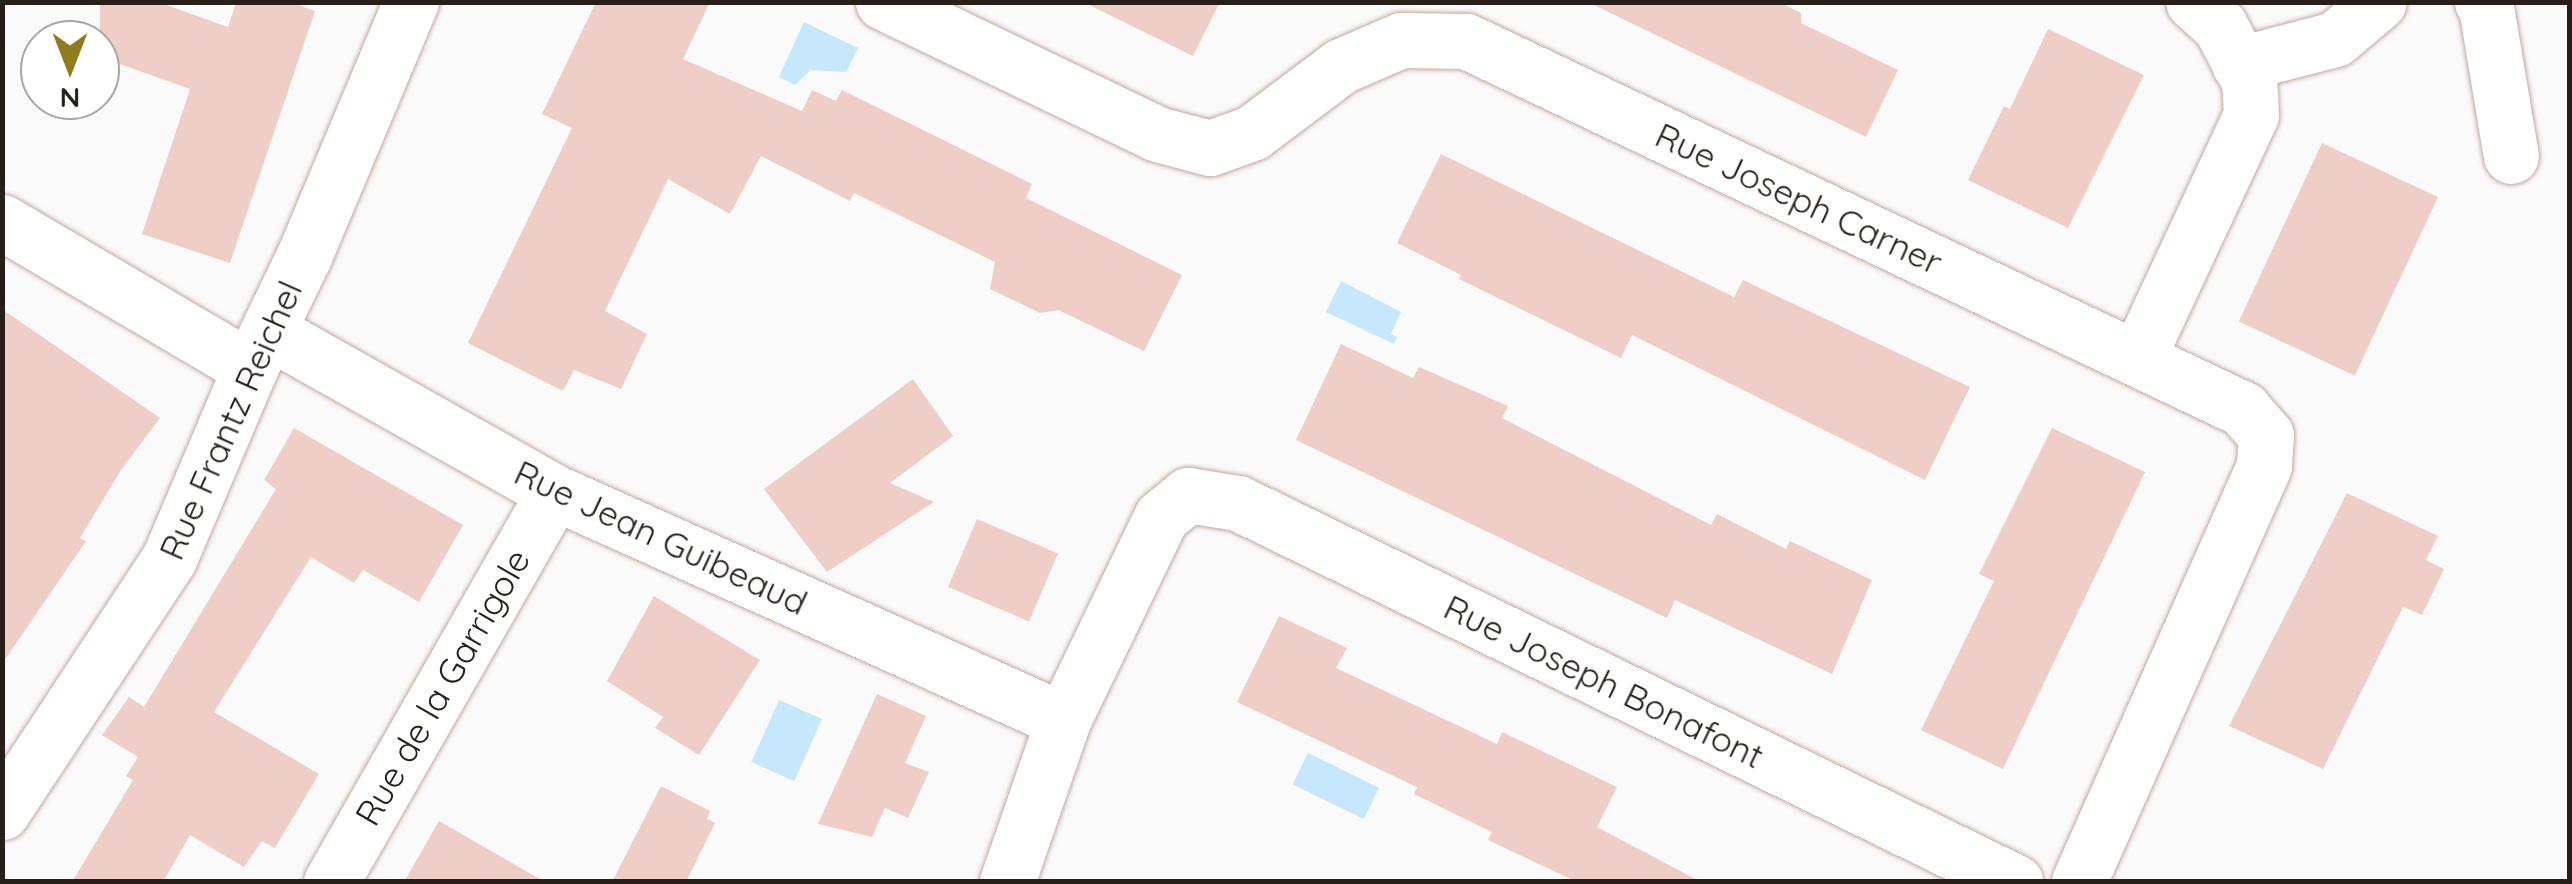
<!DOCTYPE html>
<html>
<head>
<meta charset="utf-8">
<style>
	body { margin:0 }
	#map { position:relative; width:2572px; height:884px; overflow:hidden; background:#fafafa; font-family:Quicksand,sans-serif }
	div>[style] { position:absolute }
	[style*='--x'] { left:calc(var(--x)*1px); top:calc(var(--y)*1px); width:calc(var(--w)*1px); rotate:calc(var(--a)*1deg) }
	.water>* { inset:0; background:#c6e7fc; transform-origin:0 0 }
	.building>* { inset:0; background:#eecec7; transform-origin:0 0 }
	.roads { filter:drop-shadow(0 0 2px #c4a89c) drop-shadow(0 0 2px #c4a89c) }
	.minor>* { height:55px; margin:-27.5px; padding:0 27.5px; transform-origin:27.5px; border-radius:27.5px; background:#fff }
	span { translate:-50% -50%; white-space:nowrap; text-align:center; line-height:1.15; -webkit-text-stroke:8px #fff; paint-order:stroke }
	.street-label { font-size:35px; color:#291f1a }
	.frame { position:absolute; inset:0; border:5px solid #291f1a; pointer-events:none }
	.north { position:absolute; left:20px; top:20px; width:100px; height:100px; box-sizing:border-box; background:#fff; border:2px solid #a9a5a3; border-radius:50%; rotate:180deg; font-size:28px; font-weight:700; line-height:40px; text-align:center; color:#291f1a }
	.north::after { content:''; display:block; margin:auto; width:35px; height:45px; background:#917b21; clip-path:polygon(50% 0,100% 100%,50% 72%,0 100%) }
</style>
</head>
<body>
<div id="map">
	<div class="water">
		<div style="clip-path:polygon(804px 22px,858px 48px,846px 72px,811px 70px,795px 85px,779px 77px)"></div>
		<div style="clip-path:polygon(1341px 281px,1401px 312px,1391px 334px,1397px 337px,1394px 344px,1326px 312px)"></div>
		<div style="left:779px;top:700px;width:47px;height:68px;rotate:24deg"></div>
		<div style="left:1308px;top:753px;width:79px;height:35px;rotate:26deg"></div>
	</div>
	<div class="building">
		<div style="clip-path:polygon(100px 2px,158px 2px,228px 27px,236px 2px,291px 2px,315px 11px,230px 263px,142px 234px,190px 89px,100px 57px)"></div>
		<div style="clip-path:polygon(596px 2px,710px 2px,683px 59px,802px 111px,812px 90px,836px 101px,842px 90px,1032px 184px,1026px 198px,1182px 275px,1144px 351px,1058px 310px,1040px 313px,990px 289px,995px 262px,854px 193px,850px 201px,761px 156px,730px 214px,668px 179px,605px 311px,647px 334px,621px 389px,574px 370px,563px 391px,468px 343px,572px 128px,542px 114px)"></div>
		<div style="clip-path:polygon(1083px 2px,1220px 2px,1193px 56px)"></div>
		<div style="clip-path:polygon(1588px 2px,1779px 2px,1801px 13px,1801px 23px,1898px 70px,1866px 137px)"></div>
		<div style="clip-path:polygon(2048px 29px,2144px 75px,2068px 228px,1968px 180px,2004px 106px,2010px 109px)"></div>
		<div style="left:2322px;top:143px;width:128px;height:197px;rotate:25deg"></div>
		<div style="clip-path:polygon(1441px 154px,1734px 297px,1743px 280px,1970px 387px,1925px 480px,1632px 335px,1621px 358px,1459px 279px,1461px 275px,1397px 243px)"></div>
		<div style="clip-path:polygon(2px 309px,160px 418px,121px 470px,80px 538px,86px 541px,2px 664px)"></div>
		<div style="clip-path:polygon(1341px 344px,1413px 378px,1419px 367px,1508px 406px,1502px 418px,1711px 525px,1717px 514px,1786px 549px,1790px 541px,1872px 580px,1832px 674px,1675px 600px,1667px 618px,1296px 440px)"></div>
		<div style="clip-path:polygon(913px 379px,953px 436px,890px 483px,934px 502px,827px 572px,764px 489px)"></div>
		<div style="clip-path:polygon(294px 428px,463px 525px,419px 602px,363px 570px,354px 583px,311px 557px,214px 712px,319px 774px,275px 848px,262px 841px,244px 867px,190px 835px,163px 882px,72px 882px,133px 780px,126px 776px,138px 757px,102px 735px,129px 697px,144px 707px,276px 489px,264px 480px)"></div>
		<div style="clip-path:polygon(2052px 428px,2145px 472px,2003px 769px,1921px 730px,1994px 581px,1979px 574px)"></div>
		<div style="clip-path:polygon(2347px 493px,2438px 536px,2426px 560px,2444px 569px,2422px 615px,2403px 607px,2323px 769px,2229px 726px)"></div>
		<div style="left:977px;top:519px;width:88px;height:74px;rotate:23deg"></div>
		<div style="clip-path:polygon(654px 596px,760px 660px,699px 755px,655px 728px,663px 717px,607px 681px)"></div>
		<div style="clip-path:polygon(1279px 616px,1347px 648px,1336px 668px,1497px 744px,1502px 732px,1617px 787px,1597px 827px,1701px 882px,1577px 882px,1488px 840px,1492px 832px,1414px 794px,1417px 787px,1237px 702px)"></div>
		<div style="clip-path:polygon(877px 694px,926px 716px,905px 763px,929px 772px,908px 818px,885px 808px,872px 837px,818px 824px)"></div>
		<div style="clip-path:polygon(661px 786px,710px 811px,707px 819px,715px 823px,686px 882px,612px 882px)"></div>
		<div style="clip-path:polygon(439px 821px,545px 882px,404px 882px)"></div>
	</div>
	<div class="roads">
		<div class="minor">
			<div style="--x:883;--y:2;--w:304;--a:25.7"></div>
			<div style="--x:1157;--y:134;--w:55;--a:14.8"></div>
			<div style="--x:1210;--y:148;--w:45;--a:-19.7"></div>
			<div style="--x:1252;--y:133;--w:111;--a:-37"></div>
			<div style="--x:1341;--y:66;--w:65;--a:-23.4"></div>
			<div style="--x:1401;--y:40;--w:65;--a:0.9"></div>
			<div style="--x:1466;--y:41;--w:860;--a:25.34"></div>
			<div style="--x:2243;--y:409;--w:35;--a:49"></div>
			<div style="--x:2266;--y:435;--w:31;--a:94"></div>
			<div style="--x:2264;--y:466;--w:455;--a:114"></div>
			<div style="--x:2482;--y:2;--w:6;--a:51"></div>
			<div style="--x:2486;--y:7;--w:151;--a:80.5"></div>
			<div style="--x:2239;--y:64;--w:99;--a:-14.6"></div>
			<div style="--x:2335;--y:39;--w:57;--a:-40.1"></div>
			<div style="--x:2;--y:222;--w:288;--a:30.5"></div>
			<div style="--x:270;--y:332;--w:326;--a:29.4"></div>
			<div style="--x:554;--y:492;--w:558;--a:24.13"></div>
			<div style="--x:2138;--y:357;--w:267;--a:-65"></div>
			<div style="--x:2251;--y:115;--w:34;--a:-93"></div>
			<div style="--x:2249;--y:81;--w:62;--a:-117.8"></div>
			<div style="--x:2220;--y:26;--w:36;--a:-138"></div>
			<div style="--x:2;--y:812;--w:303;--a:-56.6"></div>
			<div style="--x:169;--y:559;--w:207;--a:-67"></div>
			<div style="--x:250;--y:368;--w:124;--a:-64.3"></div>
			<div style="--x:304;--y:256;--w:276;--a:-67.2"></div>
			<div style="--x:331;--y:882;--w:449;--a:-60.2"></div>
			<div style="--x:1007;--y:882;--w:171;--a:-70.9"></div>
			<div style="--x:1063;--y:720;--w:225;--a:-64.2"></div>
			<div style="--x:1161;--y:517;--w:35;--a:-39"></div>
			<div style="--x:1188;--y:495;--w:51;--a:9.1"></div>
			<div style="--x:1238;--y:503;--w:865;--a:26"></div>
		</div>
	</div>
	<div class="street-label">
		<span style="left:1799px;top:198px;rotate:25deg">Rue Joseph Carner</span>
		<span style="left:230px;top:420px;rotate:-66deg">Rue Frantz Reichel</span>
		<span style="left:661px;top:537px;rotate:25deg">Rue Jean Guibeaud</span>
		<span style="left:1604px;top:681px;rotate:26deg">Rue Joseph Bonafont</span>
		<span style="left:442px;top:687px;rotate:-60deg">Rue de la Garrigole</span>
	</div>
	<div class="frame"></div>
	<div class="north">N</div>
</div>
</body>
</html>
